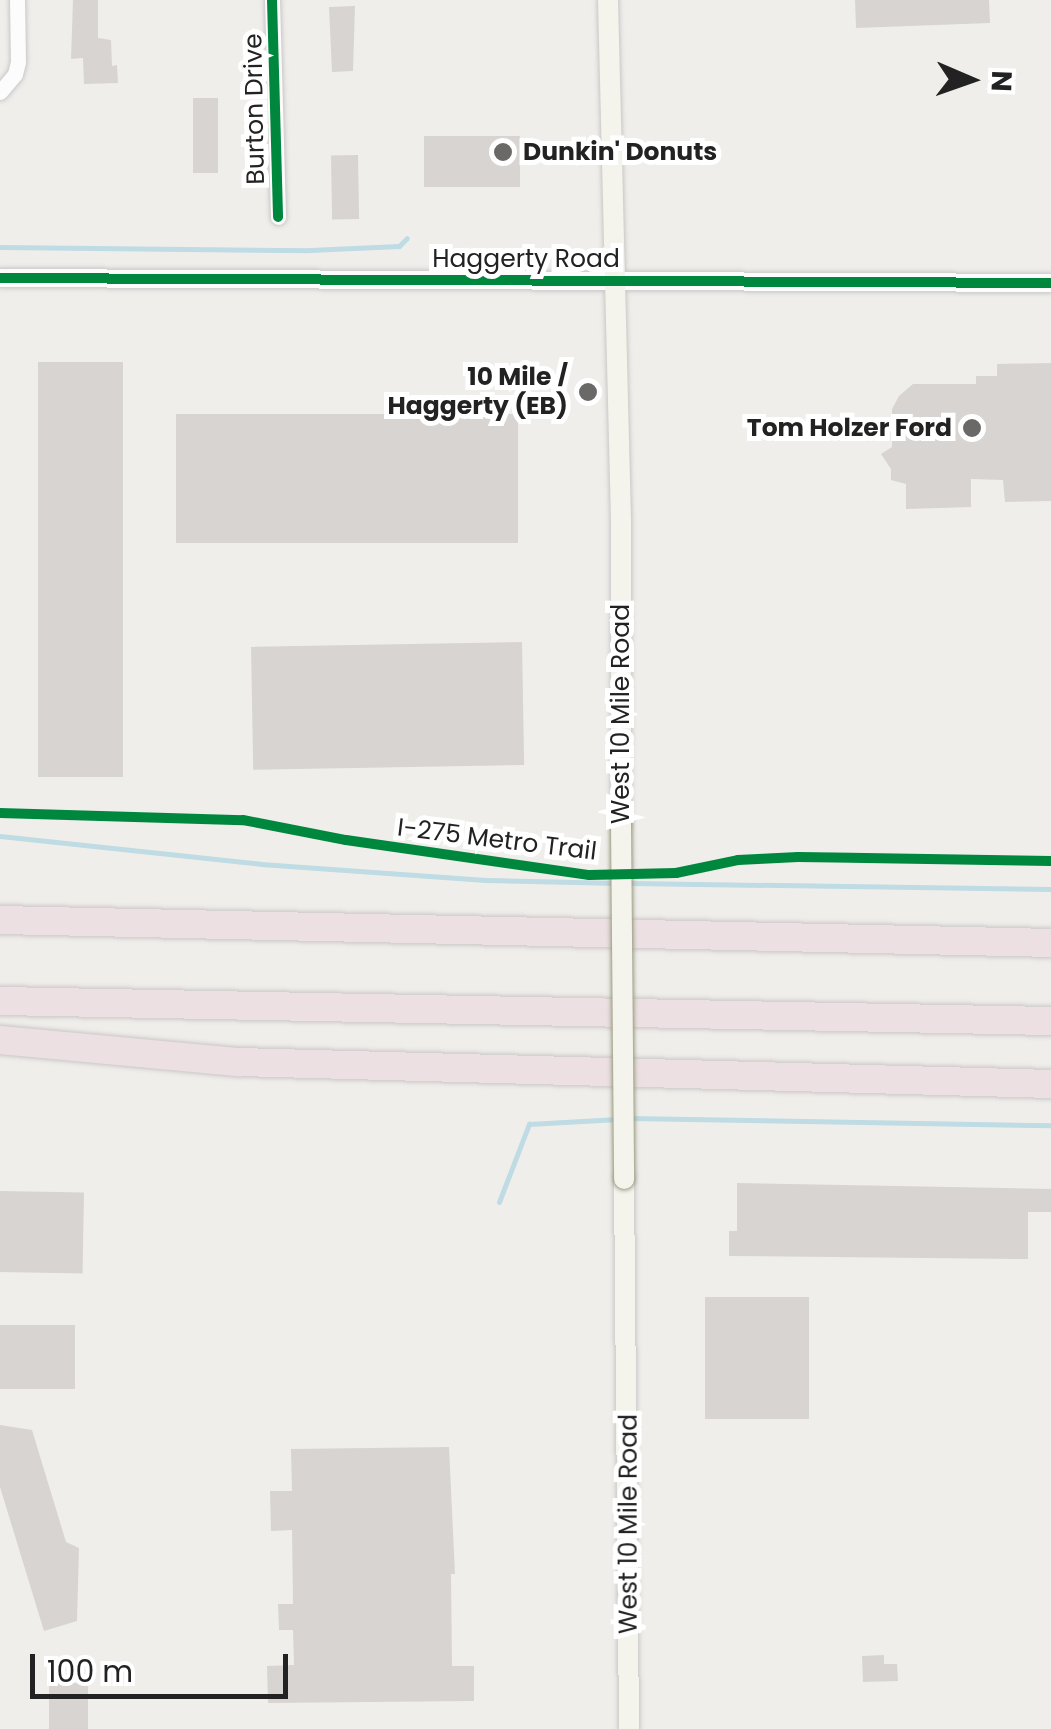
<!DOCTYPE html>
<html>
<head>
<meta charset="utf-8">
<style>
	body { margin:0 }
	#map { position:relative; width:1051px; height:1729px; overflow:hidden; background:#f0eeeb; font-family:Poppins,sans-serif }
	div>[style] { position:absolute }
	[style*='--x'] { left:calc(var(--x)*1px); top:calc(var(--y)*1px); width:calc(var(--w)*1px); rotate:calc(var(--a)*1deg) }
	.stream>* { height:5px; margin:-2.5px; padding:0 2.5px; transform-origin:2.5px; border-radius:2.5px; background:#bfdbe3 }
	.building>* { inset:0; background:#d7d4d2; transform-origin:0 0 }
	.roads { filter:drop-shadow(0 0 2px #c9c8c7) drop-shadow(0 0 2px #c9c8c7) }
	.minor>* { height:15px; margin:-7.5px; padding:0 7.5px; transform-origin:7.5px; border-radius:7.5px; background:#fdfcfc }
	.tertiary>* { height:18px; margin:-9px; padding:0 9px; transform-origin:9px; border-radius:9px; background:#fdfcfc }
	.secondary>* { height:20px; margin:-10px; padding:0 10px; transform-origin:10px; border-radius:10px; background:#f4f4ed }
	.motorway>* { height:28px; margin:-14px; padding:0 14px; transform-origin:14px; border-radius:14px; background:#ece0e2 }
	.bridges { filter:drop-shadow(0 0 2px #999a82) drop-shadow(0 0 2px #999a82) }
	.secondary-bridge>* { height:20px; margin:-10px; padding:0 10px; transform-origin:10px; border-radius:10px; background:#f4f4ed }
	.cycleway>* { height:10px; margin:-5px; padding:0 5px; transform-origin:5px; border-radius:5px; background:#00873e }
	.dots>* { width:28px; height:28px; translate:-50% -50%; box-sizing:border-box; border:5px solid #fff; border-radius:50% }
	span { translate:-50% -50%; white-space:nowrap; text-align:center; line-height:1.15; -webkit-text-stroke:10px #fff; paint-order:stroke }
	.street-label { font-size:25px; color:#222 }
	.poi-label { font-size:25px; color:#222; font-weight:700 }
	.left { translate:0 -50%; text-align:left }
	.right { translate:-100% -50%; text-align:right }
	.north { position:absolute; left:921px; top:30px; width:100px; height:100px; -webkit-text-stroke:8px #fff; paint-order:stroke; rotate:92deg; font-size:28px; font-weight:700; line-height:40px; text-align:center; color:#222 }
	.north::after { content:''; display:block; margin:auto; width:35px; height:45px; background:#222; clip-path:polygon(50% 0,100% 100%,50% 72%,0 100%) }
	.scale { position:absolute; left:30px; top:1654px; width:258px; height:45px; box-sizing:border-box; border:5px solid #222; border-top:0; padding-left:12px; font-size:30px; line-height:35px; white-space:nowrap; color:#222; -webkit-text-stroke:8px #fff; paint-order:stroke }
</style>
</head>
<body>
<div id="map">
	<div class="stream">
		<div style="--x:0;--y:247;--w:310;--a:0.6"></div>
		<div style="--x:310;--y:250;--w:89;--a:-2.6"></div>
		<div style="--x:399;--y:246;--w:11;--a:-45"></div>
		<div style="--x:0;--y:836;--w:262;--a:6.1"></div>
		<div style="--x:261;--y:864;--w:225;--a:4.1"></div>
		<div style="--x:485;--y:880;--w:133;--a:1.3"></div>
		<div style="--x:629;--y:883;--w:422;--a:0.8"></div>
		<div style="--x:629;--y:1118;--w:422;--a:1"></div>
		<div style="--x:499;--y:1202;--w:84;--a:-69"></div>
		<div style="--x:529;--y:1124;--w:89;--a:-3.2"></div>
	</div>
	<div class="building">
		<div style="clip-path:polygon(73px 0,98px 0,98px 38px,111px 40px,112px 66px,117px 65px,118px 83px,84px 84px,83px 58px,71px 59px)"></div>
		<div style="clip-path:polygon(855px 0,989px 0,990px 23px,856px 28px)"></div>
		<div style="clip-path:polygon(355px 6px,353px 71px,332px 72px,329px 7px)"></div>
		<div style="left:193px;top:98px;width:25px;height:75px"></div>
		<div style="left:424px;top:136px;width:96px;height:51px"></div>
		<div style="left:358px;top:155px;width:64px;height:27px;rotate:89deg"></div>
		<div style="left:123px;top:362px;width:415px;height:85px;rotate:90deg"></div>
		<div style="clip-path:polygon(1051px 363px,1051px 501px,1005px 502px,1003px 480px,971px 479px,971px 507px,906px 509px,906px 484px,891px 480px,891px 469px,881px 454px,892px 447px,892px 409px,899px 396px,913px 384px,976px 384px,976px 376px,997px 376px,997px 364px)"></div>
		<div style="left:518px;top:414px;width:129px;height:342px;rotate:90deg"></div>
		<div style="left:522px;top:642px;width:123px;height:271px;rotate:89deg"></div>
		<div style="clip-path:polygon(737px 1183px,1051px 1189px,1051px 1212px,1028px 1212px,1028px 1259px,729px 1256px,729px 1231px,737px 1231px)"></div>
		<div style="left:0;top:1191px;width:84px;height:81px;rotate:1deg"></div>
		<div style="left:705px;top:1297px;width:104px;height:122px"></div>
		<div style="left:0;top:1325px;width:75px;height:64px"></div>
		<div style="clip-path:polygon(0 1425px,32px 1430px,66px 1542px,79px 1548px,77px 1621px,44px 1631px,0 1487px)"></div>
		<div style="clip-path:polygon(449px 1447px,455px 1574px,451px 1574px,452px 1666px,474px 1666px,474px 1701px,268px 1703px,267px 1666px,294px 1665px,293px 1630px,279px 1630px,278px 1604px,293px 1604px,292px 1530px,271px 1531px,270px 1491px,292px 1491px,291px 1449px)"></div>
		<div style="clip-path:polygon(884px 1655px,884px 1664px,897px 1664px,898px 1681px,863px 1682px,862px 1656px)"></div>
		<div style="left:49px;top:1683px;width:39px;height:46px"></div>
	</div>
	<div class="roads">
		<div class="minor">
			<div style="--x:272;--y:0;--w:217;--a:88.4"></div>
			<div style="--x:0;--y:92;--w:23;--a:-50"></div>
			<div style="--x:15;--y:74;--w:12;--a:-76"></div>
			<div style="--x:18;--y:62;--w:62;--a:-90.9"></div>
		</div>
		<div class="tertiary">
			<div style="--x:0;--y:278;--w:1051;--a:0.27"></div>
		</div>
		<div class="secondary">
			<div style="--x:608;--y:0;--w:522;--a:88.57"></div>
			<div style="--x:621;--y:522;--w:301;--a:90"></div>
			<div style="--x:624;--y:1179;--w:550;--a:89.48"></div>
		</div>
		<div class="motorway">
			<div style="--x:0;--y:920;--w:1051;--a:1.25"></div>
			<div style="--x:0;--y:1001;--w:1051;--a:1.09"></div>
			<div style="--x:0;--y:1040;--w:240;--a:5.3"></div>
			<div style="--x:239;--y:1062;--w:812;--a:1.55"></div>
		</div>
	</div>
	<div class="bridges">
		<div class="secondary-bridge">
			<div style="--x:621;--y:823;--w:356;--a:89.5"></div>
		</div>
	</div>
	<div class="cycleway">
		<div style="--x:272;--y:0;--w:217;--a:88.4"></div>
		<div style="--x:0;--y:278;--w:1051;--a:0.27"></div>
		<div style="--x:0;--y:813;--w:243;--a:1.7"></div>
		<div style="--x:243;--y:820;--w:105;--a:11"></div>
		<div style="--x:346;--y:840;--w:246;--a:8.2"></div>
		<div style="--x:589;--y:875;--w:87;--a:-1.3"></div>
		<div style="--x:676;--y:873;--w:63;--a:-11.8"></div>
		<div style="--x:738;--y:860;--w:60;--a:-2.9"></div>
		<div style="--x:798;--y:857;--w:253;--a:0.9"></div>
	</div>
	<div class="dots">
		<div style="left:503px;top:152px;background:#6a6968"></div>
		<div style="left:588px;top:392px;background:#6a6968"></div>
		<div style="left:972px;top:428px;background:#6a6968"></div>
	</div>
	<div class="street-label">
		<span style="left:255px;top:109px;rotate:-91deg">Burton Drive</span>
		<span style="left:526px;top:259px">Haggerty Road</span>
		<span style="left:621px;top:714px;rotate:-90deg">West 10 Mile Road</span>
		<span style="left:497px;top:840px;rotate:7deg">I-275 Metro Trail</span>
		<span style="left:629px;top:1524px;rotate:-90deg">West 10 Mile Road</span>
	</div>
	<div class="poi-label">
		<span class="left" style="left:523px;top:152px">Dunkin' Donuts</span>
		<span class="right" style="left:568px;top:392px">10 Mile /<br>Haggerty (EB)</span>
		<span class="right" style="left:952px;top:428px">Tom Holzer Ford</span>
	</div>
	<div class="north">N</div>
	<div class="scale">100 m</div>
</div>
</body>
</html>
